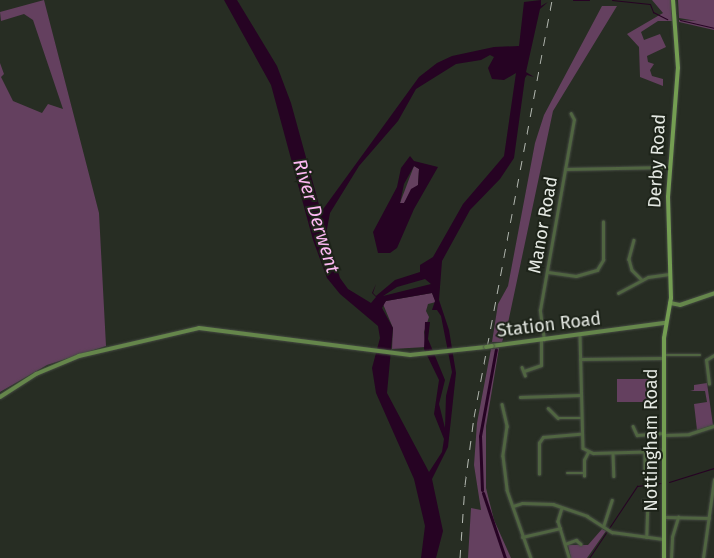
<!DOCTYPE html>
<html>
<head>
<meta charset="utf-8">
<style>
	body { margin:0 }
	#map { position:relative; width:714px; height:558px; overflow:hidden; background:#272d23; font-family:"Fira Sans",sans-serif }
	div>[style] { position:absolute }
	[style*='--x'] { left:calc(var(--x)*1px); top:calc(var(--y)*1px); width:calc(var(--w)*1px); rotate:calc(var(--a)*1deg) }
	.green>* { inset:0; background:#64405f; transform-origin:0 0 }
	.water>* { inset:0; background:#260323 }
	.stream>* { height:1px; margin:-0.5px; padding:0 0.5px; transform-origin:0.5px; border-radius:0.5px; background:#260323 }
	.canal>* { height:3px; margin:-1.5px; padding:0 1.5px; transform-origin:1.5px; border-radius:1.5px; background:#260323 }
	.roads { filter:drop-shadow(0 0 1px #454b42) drop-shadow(0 0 1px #454b42) }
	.street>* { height:2.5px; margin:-1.25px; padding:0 1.25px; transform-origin:1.25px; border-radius:1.25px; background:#506541 }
	.secondary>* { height:4px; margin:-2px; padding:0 2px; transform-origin:2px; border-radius:2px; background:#65864b }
	.primary>* { height:4px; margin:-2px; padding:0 2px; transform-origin:2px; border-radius:2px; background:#749e52 }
	.rail>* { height:1px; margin-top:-0.5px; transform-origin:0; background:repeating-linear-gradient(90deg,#b4b9b2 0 9px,transparent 0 18px) }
	.bridges { filter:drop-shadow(0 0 1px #454b42) drop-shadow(0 0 1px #454b42) }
	.secondary-bridge>* { height:4px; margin:-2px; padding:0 2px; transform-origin:2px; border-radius:2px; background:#65864b }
	span { translate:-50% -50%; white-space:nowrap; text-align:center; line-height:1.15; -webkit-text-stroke:4px #1d2319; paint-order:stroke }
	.street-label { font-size:18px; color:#e5e9e3 }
	.water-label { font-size:19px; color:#fbb8f1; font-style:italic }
</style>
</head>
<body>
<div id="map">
	<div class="green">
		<div style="clip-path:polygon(44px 0,99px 213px,106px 346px,47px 365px,0 392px,0 63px,4px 74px,1px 77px,13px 101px,42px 113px,48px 104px,63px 109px,33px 20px,24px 14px,1px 21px,0 12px)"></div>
		<div style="clip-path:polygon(652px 0,671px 0,672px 21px,658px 21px,641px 32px,644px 40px,660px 34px,666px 47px,647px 56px,648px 62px,654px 64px,650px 70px,652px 76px,663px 79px,663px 86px,640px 77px,639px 47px,627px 34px,663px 13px)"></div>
		<div style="clip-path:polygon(678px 0,714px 0,714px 30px,679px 22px,679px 20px,697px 21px,679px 18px)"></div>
		<div style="clip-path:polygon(602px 6px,617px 6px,553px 111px,508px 323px,502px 342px,492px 342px,498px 304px,508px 286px,535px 143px,544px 115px)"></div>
		<div style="clip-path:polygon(414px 166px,419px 169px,418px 185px,404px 203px,400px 203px)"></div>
		<div style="clip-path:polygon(432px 293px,436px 302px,428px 304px,426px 311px,429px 317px,424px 332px,426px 347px,392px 349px,393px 328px,383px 304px,386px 301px)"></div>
		<div style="clip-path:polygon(499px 348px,486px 426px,486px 488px,494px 520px,511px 558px,468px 558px,471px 508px,481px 510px,474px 465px,477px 423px,491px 349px)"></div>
		<div style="left:617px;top:379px;width:34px;height:23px"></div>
		<div style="clip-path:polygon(707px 383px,713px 425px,697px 430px,694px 404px,707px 402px,705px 391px,690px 391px,694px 390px,694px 385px)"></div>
		<div style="clip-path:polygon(602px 529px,606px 531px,587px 558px,571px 558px,568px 545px,588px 545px)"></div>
	</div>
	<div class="water">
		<div style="clip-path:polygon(evenodd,224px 0,237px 0,277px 66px,291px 103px,321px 212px,419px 77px,437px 63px,452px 56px,494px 47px,519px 46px,524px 2px,541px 0,541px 6px,548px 2px,540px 9px,526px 72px,534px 77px,527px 75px,525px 78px,514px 158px,500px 179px,470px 210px,442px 261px,439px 300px,449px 330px,456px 373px,448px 447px,432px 479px,443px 531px,436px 558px,421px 558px,425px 526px,414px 479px,376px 393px,372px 368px,380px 338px,378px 326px,340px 294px,327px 278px,313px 240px,271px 85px,224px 0,490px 55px,494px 57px,488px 68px,492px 79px,504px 80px,516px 73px,504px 156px,463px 204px,433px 257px,420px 265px,420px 272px,395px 280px,376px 296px,373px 293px,376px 284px,372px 293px,376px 297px,371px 303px,348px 289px,340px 278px,326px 234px,330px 213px,359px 166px,398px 121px,416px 89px,456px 64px,481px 60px,490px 55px,224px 0,425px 279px,431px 284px,383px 296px,397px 287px,425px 279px,224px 0,432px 293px,435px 301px,432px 310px,437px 310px,441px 316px,452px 372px,446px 396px,445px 428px,439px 404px,445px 380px,428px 339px,430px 322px,425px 322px,424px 349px,439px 380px,434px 414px,444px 439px,442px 452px,429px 472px,387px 393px,393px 328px,382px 308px,386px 301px,432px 293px)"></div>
		<div style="clip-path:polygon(evenodd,410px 156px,414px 161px,438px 167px,414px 209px,397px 248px,390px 253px,378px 253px,373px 232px,397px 187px,401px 168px,410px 156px,414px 166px,419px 169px,418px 185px,411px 189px,404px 203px,400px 203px,404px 184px,414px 166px)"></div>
	</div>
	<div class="stream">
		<div style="--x:573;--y:0;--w:16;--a:0"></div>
		<div style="--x:612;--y:0;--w:38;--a:6"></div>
		<div style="--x:650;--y:4;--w:9;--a:69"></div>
		<div style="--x:653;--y:12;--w:16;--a:27"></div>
		<div style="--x:680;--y:20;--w:35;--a:13"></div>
		<div style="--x:669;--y:482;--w:47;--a:-17.3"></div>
		<div style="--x:589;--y:558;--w:87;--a:-56.3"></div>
		<div style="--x:637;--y:486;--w:24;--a:-7"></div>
	</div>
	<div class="canal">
		<div style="--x:482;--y:490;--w:54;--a:-92.1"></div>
		<div style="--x:480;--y:436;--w:88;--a:-79.6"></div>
		<div style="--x:483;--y:493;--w:69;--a:71.3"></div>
	</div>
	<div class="roads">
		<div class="street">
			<div style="--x:565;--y:169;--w:104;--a:-1.1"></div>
			<div style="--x:634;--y:240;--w:20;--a:105"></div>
			<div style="--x:629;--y:259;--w:11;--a:75"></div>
			<div style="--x:632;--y:270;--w:14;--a:45"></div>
			<div style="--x:548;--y:272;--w:28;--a:8"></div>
			<div style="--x:576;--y:276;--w:22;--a:-16"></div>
			<div style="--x:597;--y:270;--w:12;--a:-59"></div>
			<div style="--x:603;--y:260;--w:38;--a:-90"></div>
			<div style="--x:618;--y:293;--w:34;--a:-28"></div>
			<div style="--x:648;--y:277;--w:21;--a:-8"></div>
			<div style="--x:580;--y:335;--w:113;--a:88.5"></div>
			<div style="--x:583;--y:448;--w:11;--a:27"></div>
			<div style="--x:593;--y:453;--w:70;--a:-1.6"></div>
			<div style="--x:544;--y:340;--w:30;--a:-98"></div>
			<div style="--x:540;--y:310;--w:193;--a:-79.9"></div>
			<div style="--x:574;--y:120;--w:7;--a:-117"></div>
			<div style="--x:664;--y:355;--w:36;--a:0"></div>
			<div style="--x:580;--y:359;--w:84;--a:-0.7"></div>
			<div style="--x:522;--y:367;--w:9;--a:69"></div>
			<div style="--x:524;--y:371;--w:18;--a:-19"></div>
			<div style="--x:541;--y:365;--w:25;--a:-90"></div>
			<div style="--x:709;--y:384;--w:24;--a:-97"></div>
			<div style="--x:706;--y:360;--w:9;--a:-32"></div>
			<div style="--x:520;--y:397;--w:60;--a:-1.9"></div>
			<div style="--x:502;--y:404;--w:23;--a:77"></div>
			<div style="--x:507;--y:426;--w:30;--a:98"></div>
			<div style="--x:503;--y:456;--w:34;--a:83"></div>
			<div style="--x:507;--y:490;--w:72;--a:70.6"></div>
			<div style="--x:548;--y:408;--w:14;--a:45"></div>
			<div style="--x:558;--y:418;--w:22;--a:0"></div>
			<div style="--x:633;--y:426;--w:10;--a:66"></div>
			<div style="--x:637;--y:435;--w:27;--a:-4"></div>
			<div style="--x:665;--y:435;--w:24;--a:-2"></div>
			<div style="--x:689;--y:434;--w:26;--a:-18"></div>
			<div style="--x:645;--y:451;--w:24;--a:90"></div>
			<div style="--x:613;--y:453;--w:23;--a:88"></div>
			<div style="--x:567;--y:473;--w:17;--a:0"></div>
			<div style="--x:539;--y:474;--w:31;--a:-90"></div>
			<div style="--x:539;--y:443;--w:7;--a:-56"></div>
			<div style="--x:543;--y:437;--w:37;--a:-5"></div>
			<div style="--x:584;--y:476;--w:16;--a:-90"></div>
			<div style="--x:584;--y:460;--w:9;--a:-63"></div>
			<div style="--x:643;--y:501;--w:5;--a:0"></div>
			<div style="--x:648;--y:501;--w:36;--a:92"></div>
			<div style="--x:513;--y:506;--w:9;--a:-18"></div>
			<div style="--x:522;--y:503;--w:31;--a:2"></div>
			<div style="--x:553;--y:504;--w:36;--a:19"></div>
			<div style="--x:587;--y:516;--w:30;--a:33"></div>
			<div style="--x:612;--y:532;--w:51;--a:7.8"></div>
			<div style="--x:562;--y:508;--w:14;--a:107"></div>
			<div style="--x:558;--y:521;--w:39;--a:73"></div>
			<div style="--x:665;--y:517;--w:44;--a:1.3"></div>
			<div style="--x:603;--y:527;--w:28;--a:-72"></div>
			<div style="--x:522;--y:537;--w:39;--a:-13"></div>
			<div style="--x:565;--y:544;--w:12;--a:-20"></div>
			<div style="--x:576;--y:540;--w:6;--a:39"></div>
			<div style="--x:671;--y:558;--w:21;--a:-87"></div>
			<div style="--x:672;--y:537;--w:21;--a:-73"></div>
			<div style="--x:703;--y:558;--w:79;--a:-82"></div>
		</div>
		<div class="secondary">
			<div style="--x:670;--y:303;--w:10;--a:11"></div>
			<div style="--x:680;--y:305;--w:36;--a:-19"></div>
			<div style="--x:492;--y:346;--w:175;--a:-7.6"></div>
			<div style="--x:0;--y:397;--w:43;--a:-32.6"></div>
			<div style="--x:36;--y:374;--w:47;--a:-22.7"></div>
			<div style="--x:79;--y:356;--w:123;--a:-13.1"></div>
			<div style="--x:199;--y:328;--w:213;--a:7.3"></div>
			<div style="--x:410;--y:355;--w:76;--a:-6"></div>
		</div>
		<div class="primary">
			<div style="--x:664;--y:558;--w:220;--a:-90"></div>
			<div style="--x:664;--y:338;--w:41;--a:-80.1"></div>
			<div style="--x:671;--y:298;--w:101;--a:-91.7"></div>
			<div style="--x:668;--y:197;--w:129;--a:-85.6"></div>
			<div style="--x:678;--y:68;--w:68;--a:-94.2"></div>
		</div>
	</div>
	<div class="rail">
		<div style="--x:460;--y:558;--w:73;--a:-86.1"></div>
		<div style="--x:465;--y:485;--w:69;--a:-82.5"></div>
		<div style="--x:474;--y:417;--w:424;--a:-79.4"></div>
	</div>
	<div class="bridges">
		<div class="secondary-bridge">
			<div style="--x:486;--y:347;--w:6;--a:-9"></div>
		</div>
	</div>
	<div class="street-label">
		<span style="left:657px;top:161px;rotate:-87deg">Derby Road</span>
		<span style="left:543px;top:225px;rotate:-80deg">Manor Road</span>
		<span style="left:549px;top:325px;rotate:-7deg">Station Road</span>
		<span style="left:651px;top:440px;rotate:-90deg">Nottingham Road</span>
	</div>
	<div class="water-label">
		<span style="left:316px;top:216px;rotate:73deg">River Derwent</span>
	</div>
</div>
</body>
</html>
